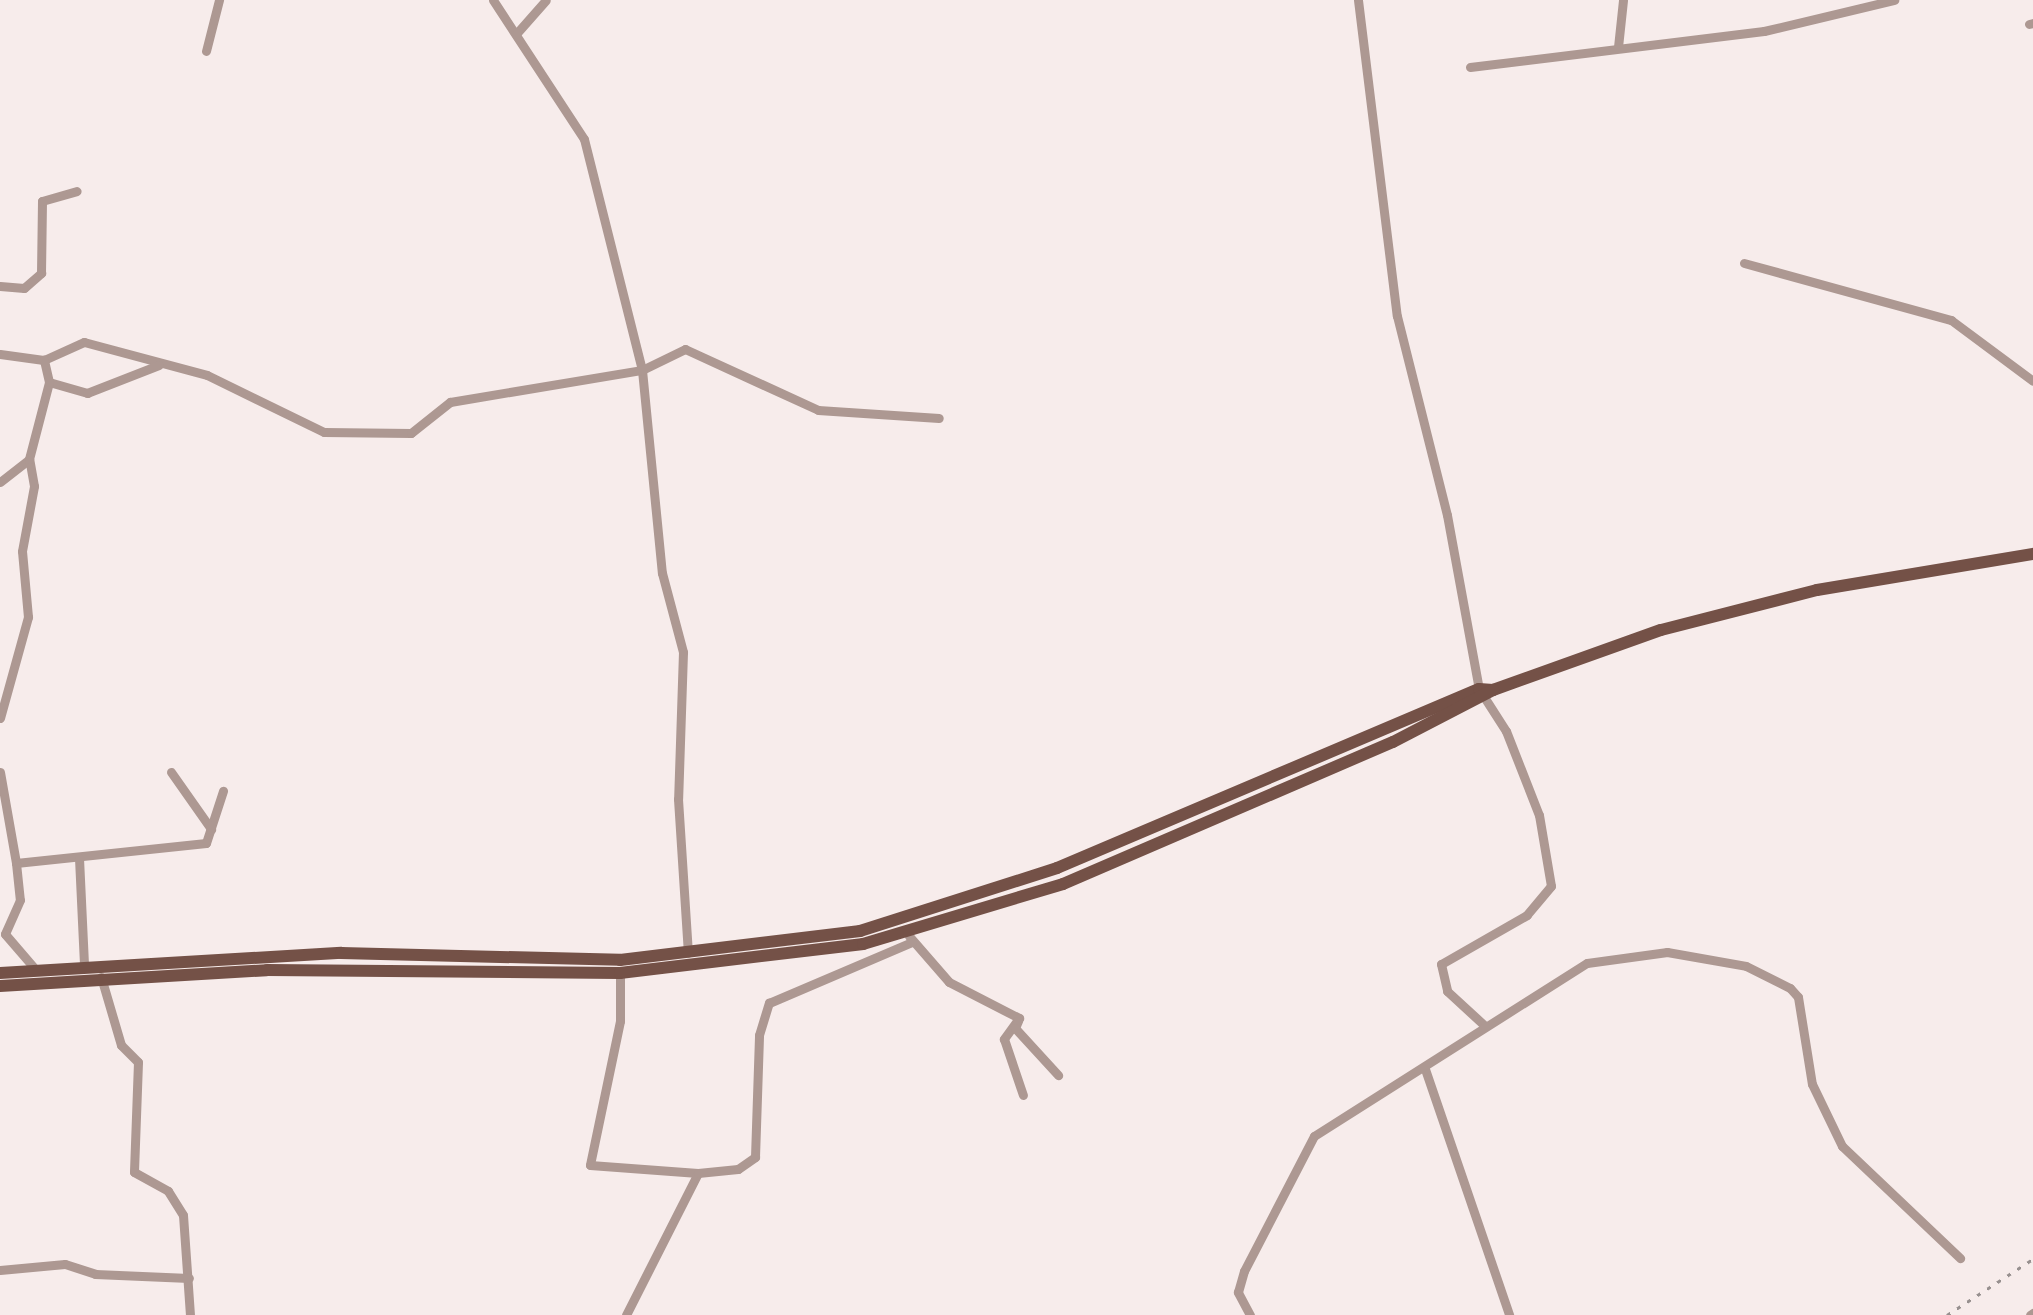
<!DOCTYPE html>
<html>
<head>
<meta charset="utf-8">
<style>
	body { margin:0 }
	#map { position:relative; width:2033px; height:1315px; overflow:hidden; background:#f7eceb; font-family:Inter,sans-serif }
	div>[style] { position:absolute }
	[style*='--x'] { left:calc(var(--x)*1px); top:calc(var(--y)*1px); width:calc(var(--w)*1px); rotate:calc(var(--a)*1deg) }
	.minor>* { height:9px; margin:-4.5px; padding:0 4.5px; transform-origin:4.5px; border-radius:4.5px; background:#ad9892 }
	.major>* { height:12px; margin:-6px; padding:0 6px; transform-origin:6px; border-radius:6px; background:#745147 }
	.rail>* { height:3px; margin-top:-1.5px; transform-origin:0; background:repeating-linear-gradient(90deg,#97908f 0 4px,transparent 0 12px) }
	span { translate:-50% -50%; white-space:nowrap; text-align:center; line-height:1.15; -webkit-text-stroke:6px #f7eceb; paint-order:stroke }
</style>
</head>
<body>
<div id="map">
	<div class="minor">
		<div style="--x:493;--y:0;--w:166;--a:56.8"></div>
		<div style="--x:584;--y:139;--w:238;--a:75.9"></div>
		<div style="--x:642;--y:370;--w:204;--a:84.4"></div>
		<div style="--x:662;--y:573;--w:82;--a:75.1"></div>
		<div style="--x:683;--y:652;--w:147;--a:91.9"></div>
		<div style="--x:678;--y:799;--w:154;--a:86.3"></div>
		<div style="--x:1358;--y:0;--w:318;--a:83"></div>
		<div style="--x:1397;--y:316;--w:205;--a:75.9"></div>
		<div style="--x:1447;--y:515;--w:177;--a:79.6"></div>
		<div style="--x:1479;--y:689;--w:50;--a:57.3"></div>
		<div style="--x:1506;--y:731;--w:90;--a:68.6"></div>
		<div style="--x:1539;--y:815;--w:72;--a:80.4"></div>
		<div style="--x:1551;--y:886;--w:38;--a:130"></div>
		<div style="--x:1527;--y:915;--w:99;--a:150.3"></div>
		<div style="--x:1441;--y:964;--w:28;--a:77"></div>
		<div style="--x:1447;--y:991;--w:52;--a:42.6"></div>
		<div style="--x:2029;--y:24;--w:4;--a:-14"></div>
		<div style="--x:516;--y:34;--w:45;--a:-48.6"></div>
		<div style="--x:1618;--y:47;--w:47;--a:-83.9"></div>
		<div style="--x:206;--y:51;--w:53;--a:-75.7"></div>
		<div style="--x:1470;--y:67;--w:296;--a:-7"></div>
		<div style="--x:1764;--y:31;--w:134;--a:-13.4"></div>
		<div style="--x:1744;--y:263;--w:215;--a:15.4"></div>
		<div style="--x:1951;--y:320;--w:102;--a:36.6"></div>
		<div style="--x:0;--y:286;--w:24;--a:5"></div>
		<div style="--x:24;--y:288;--w:23;--a:-41"></div>
		<div style="--x:41;--y:273;--w:72;--a:-89.2"></div>
		<div style="--x:42;--y:201;--w:36;--a:-16"></div>
		<div style="--x:0;--y:354;--w:44;--a:7.8"></div>
		<div style="--x:44;--y:360;--w:44;--a:-24.2"></div>
		<div style="--x:84;--y:342;--w:127;--a:15"></div>
		<div style="--x:207;--y:375;--w:130;--a:26"></div>
		<div style="--x:324;--y:432;--w:87;--a:0.7"></div>
		<div style="--x:411;--y:433;--w:50;--a:-38.5"></div>
		<div style="--x:450;--y:402;--w:195;--a:-9.5"></div>
		<div style="--x:642;--y:370;--w:48;--a:-26"></div>
		<div style="--x:685;--y:349;--w:146;--a:24.6"></div>
		<div style="--x:818;--y:410;--w:121;--a:3.8"></div>
		<div style="--x:49;--y:382;--w:40;--a:16"></div>
		<div style="--x:87;--y:393;--w:77;--a:-21.3"></div>
		<div style="--x:0;--y:482;--w:37;--a:-38"></div>
		<div style="--x:0;--y:718;--w:105;--a:-74.5"></div>
		<div style="--x:28;--y:617;--w:66;--a:-95.2"></div>
		<div style="--x:22;--y:551;--w:66;--a:-79.5"></div>
		<div style="--x:34;--y:486;--w:27;--a:-100"></div>
		<div style="--x:29;--y:459;--w:80;--a:-75.4"></div>
		<div style="--x:49;--y:382;--w:23;--a:-103"></div>
		<div style="--x:0;--y:772;--w:92;--a:80"></div>
		<div style="--x:16;--y:863;--w:191;--a:-6"></div>
		<div style="--x:206;--y:843;--w:55;--a:-71.9"></div>
		<div style="--x:171;--y:772;--w:70;--a:54.9"></div>
		<div style="--x:79;--y:858;--w:107;--a:87.3"></div>
		<div style="--x:16;--y:863;--w:37;--a:84"></div>
		<div style="--x:20;--y:900;--w:37;--a:114"></div>
		<div style="--x:5;--y:934;--w:48;--a:49.3"></div>
		<div style="--x:909;--y:936;--w:61;--a:49"></div>
		<div style="--x:949;--y:982;--w:79;--a:27.2"></div>
		<div style="--x:620;--y:973;--w:48;--a:90"></div>
		<div style="--x:620;--y:1021;--w:147;--a:101.8"></div>
		<div style="--x:590;--y:1165;--w:108;--a:4.2"></div>
		<div style="--x:698;--y:1173;--w:159;--a:116.9"></div>
		<div style="--x:101;--y:977;--w:71;--a:73.6"></div>
		<div style="--x:121;--y:1045;--w:24;--a:45"></div>
		<div style="--x:138;--y:1062;--w:110;--a:92.1"></div>
		<div style="--x:134;--y:1172;--w:39;--a:29"></div>
		<div style="--x:168;--y:1191;--w:28;--a:58"></div>
		<div style="--x:183;--y:1215;--w:100;--a:86"></div>
		<div style="--x:1019;--y:1018;--w:26;--a:126"></div>
		<div style="--x:1004;--y:1039;--w:59;--a:71.3"></div>
		<div style="--x:1018;--y:1021;--w:8;--a:113"></div>
		<div style="--x:1015;--y:1028;--w:64;--a:47.5"></div>
		<div style="--x:1425;--y:1069;--w:260;--a:71.1"></div>
		<div style="--x:698;--y:1173;--w:40;--a:-5.7"></div>
		<div style="--x:738;--y:1169;--w:21;--a:-35"></div>
		<div style="--x:755;--y:1157;--w:122;--a:-88.1"></div>
		<div style="--x:759;--y:1035;--w:34;--a:-73"></div>
		<div style="--x:769;--y:1003;--w:155;--a:-23.1"></div>
		<div style="--x:0;--y:1270;--w:65;--a:-5.3"></div>
		<div style="--x:65;--y:1264;--w:32;--a:18"></div>
		<div style="--x:95;--y:1274;--w:94;--a:2.4"></div>
		<div style="--x:1250;--y:1315;--w:26;--a:-118"></div>
		<div style="--x:1238;--y:1292;--w:22;--a:-74"></div>
		<div style="--x:1244;--y:1271;--w:152;--a:-62.6"></div>
		<div style="--x:1314;--y:1136;--w:323;--a:-32.4"></div>
		<div style="--x:1587;--y:963;--w:81;--a:-7.8"></div>
		<div style="--x:1667;--y:952;--w:80;--a:10"></div>
		<div style="--x:1746;--y:966;--w:49;--a:26.6"></div>
		<div style="--x:1790;--y:988;--w:12;--a:48"></div>
		<div style="--x:1798;--y:997;--w:88;--a:80.9"></div>
		<div style="--x:1812;--y:1084;--w:69;--a:64.2"></div>
		<div style="--x:1842;--y:1146;--w:163;--a:43.5"></div>
		<div style="--x:2030;--y:1315;--w:4;--a:-34"></div>
	</div>
	<div class="major">
		<div style="--x:0;--y:973;--w:342;--a:-3.4"></div>
		<div style="--x:341;--y:953;--w:279;--a:1.4"></div>
		<div style="--x:620;--y:960;--w:242;--a:-6.9"></div>
		<div style="--x:860;--y:931;--w:207;--a:-17.7"></div>
		<div style="--x:1057;--y:868;--w:458;--a:-23"></div>
		<div style="--x:1479;--y:689;--w:14;--a:4"></div>
		<div style="--x:1493;--y:690;--w:178;--a:-19.7"></div>
		<div style="--x:1661;--y:630;--w:161;--a:-14.4"></div>
		<div style="--x:1817;--y:590;--w:219;--a:-9.5"></div>
		<div style="--x:0;--y:986;--w:267;--a:-3.4"></div>
		<div style="--x:267;--y:970;--w:353;--a:0.5"></div>
		<div style="--x:620;--y:973;--w:245;--a:-6.8"></div>
		<div style="--x:863;--y:944;--w:209;--a:-16.7"></div>
		<div style="--x:1063;--y:884;--w:359;--a:-23.3"></div>
		<div style="--x:1393;--y:742;--w:113;--a:-27.5"></div>
	</div>
	<div class="rail">
		<div style="--x:1947;--y:1315;--w:103;--a:-33.1"></div>
	</div>
</div>
</body>
</html>
